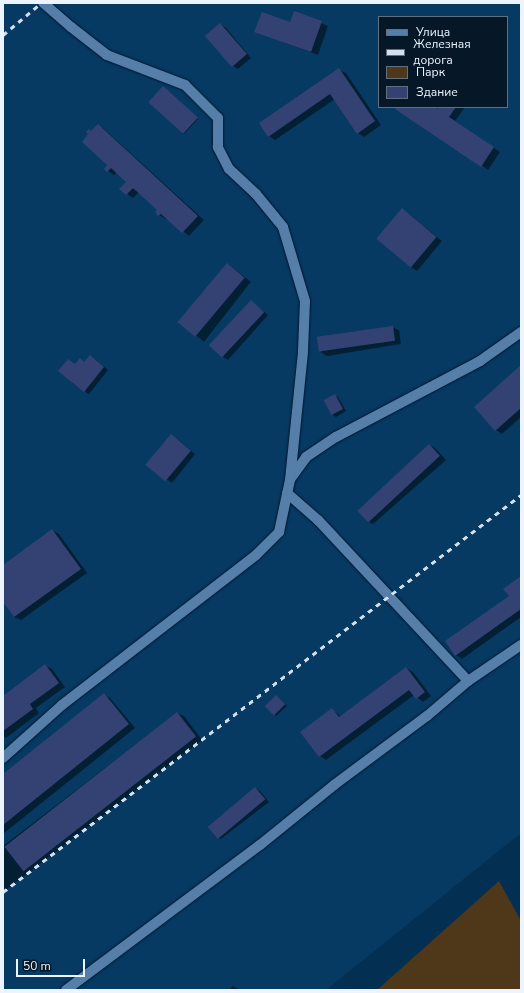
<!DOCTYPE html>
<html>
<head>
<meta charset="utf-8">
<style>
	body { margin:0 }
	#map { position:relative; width:524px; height:993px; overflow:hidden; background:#032f53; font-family:"Nunito Sans",sans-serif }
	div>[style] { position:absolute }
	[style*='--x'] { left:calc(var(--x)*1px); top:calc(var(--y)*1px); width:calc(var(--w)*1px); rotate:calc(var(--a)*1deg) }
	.built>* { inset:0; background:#073a63 }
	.green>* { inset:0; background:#4f3719 }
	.shadow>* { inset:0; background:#0007; transform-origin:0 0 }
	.building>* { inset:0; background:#334273; transform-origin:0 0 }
	.roads { filter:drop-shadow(0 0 1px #001631) drop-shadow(0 0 1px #001631) }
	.minor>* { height:10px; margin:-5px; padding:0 5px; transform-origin:5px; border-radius:5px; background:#557ea9 }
	.rail>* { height:3px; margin-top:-1.5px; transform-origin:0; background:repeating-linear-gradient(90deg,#d3e0ed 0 5px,transparent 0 10px) }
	span { translate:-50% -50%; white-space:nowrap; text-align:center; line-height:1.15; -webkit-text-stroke:4px #061727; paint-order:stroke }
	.frame { position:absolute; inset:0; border:4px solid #ecf5ff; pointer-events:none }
	.legend { position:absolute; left:378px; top:16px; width:130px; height:92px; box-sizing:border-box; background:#061727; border:1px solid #62707d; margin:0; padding:5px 7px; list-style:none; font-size:12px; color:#ecf5ff }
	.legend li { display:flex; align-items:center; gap:8px; height:20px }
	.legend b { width:20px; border:1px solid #62707d }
	.scale { position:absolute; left:16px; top:959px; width:69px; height:18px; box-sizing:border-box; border:2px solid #ecf5ff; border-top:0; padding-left:5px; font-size:12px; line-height:14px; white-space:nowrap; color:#ecf5ff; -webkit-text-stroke:3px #061727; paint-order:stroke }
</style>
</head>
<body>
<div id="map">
	<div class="built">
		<div style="clip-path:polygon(evenodd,3px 3px,521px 3px,521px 833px,326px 990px,3px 990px,3px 3px,379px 17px,507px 17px,507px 107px,379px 107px,379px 17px)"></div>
	</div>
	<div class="green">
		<div style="clip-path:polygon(499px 881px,521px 921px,521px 990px,377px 990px)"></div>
	</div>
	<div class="shadow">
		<div style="clip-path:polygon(294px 12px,328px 26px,318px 55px,256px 32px,290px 23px)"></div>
		<div style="clip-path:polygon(220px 24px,225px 27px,251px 58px,238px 69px,233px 66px)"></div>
		<div style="clip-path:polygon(339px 70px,346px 73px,381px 125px,364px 137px,358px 133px,335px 99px,275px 140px,269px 136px)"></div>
		<div style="clip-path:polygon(164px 88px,198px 119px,184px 134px,183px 134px)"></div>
		<div style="clip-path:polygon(398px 107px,434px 107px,438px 110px,440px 107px,465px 107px,455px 121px,500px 152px,488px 170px)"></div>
		<div style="clip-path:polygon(98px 125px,104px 129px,204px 220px,189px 236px,167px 218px,166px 219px,159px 215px,158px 210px,139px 192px,133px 198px,120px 189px,127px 182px,117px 172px,114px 175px,108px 171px,109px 165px,92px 132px)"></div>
		<div style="clip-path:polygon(403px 209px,442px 241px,417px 271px,411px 267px)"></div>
		<div style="left:228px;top:264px;width:29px;height:76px;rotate:38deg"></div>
		<div style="clip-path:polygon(251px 301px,268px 315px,228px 360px,223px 357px)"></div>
		<div style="clip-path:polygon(392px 327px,399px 330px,401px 344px,327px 356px,320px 352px)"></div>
		<div style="clip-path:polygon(91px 356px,108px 370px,89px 394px,84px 391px,76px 365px,80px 360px,85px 363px)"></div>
		<div style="clip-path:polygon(521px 366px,521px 417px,502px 434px,496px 430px)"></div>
		<div style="clip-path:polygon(335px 396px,338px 397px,346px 411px,336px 417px,333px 415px)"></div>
		<div style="clip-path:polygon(176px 438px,195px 454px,172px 483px,147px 465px)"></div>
		<div style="clip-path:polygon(430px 445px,436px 449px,446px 460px,373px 524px,366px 521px)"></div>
		<div style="clip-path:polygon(53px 531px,59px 534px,87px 573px,21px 620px,14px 617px,3px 601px,3px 566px)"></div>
		<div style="clip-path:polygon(521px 578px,521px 617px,462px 659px,456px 655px,510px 596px)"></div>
		<div style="clip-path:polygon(46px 666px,52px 669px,65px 687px,36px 708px,39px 713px,6px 738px,3px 736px,3px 697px)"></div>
		<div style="clip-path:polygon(406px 668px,413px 672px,431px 696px,423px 702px,414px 695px,326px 760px,320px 756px,301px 732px,332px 709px,341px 717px)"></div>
		<div style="clip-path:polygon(104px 694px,110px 698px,135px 728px,3px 834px,3px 775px)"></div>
		<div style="clip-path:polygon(276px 696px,287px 706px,276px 716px,265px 706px)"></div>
		<div style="clip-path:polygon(177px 713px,184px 716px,202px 740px,3px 892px,3px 846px)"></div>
		<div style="clip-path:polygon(255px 788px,260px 791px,269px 802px,221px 839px,216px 837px,208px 826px)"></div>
		<div style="clip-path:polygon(233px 986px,238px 989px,239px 990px,229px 990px)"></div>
	</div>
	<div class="building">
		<div style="clip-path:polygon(294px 11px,322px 21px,311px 52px,254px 32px,262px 12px,290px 22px)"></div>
		<div style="left:220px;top:23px;width:41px;height:20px;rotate:49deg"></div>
		<div style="clip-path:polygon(339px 68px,375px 121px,357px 134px,330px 94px,268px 137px,259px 123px)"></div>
		<div style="left:163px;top:86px;width:47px;height:22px;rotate:42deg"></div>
		<div style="clip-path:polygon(396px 107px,434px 107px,438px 109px,439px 107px,456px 107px,449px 117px,494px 147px,481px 167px,395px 109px)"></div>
		<div style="clip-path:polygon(98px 124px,198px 216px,182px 233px,161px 214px,158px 216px,155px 212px,157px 210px,133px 188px,126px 195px,119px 189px,126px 182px,111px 168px,107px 172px,104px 169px,107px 165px,82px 142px,88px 134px,86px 132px,89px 129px,91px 131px)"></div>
		<div style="left:402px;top:208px;width:45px;height:40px;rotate:40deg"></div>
		<div style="left:227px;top:263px;width:23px;height:77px;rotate:40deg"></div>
		<div style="left:251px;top:300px;width:18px;height:62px;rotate:43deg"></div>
		<div style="left:393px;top:326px;width:15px;height:77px;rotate:82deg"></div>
		<div style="clip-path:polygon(90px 355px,104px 367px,84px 392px,58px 371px,68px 359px,75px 364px,80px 358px,84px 362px)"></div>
		<div style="clip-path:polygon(521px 365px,521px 408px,495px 431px,474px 407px)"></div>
		<div style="left:335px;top:394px;width:17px;height:13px;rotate:62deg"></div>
		<div style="left:171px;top:434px;width:26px;height:40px;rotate:40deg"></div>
		<div style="left:429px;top:444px;width:16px;height:98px;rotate:47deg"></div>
		<div style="clip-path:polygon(52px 529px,81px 569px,14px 617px,3px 602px,3px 565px)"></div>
		<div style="clip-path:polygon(521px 576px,521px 609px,455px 656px,445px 641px,509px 596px,503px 589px)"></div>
		<div style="clip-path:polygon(45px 664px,59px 683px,30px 704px,33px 709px,3px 731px,3px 696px)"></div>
		<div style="clip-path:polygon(406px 667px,425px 692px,416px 699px,409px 690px,319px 757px,300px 732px,332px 708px,339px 717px)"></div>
		<div style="clip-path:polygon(104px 693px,129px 724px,3px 825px,3px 774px)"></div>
		<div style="left:276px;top:695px;width:13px;height:16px;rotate:45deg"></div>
		<div style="left:177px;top:712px;width:31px;height:219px;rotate:52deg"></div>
		<div style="left:255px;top:787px;width:16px;height:62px;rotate:50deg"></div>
	</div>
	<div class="roads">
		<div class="minor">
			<div style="--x:291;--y:478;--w:26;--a:-54"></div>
			<div style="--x:306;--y:457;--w:36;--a:-34"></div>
			<div style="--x:336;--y:437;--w:163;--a:-27.8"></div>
			<div style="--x:480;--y:361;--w:50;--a:-35.3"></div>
			<div style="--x:287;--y:493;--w:41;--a:41.1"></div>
			<div style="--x:318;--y:520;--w:220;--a:47"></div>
			<div style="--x:3;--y:758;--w:79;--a:-41.9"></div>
			<div style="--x:62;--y:705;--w:245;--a:-37.7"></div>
			<div style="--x:256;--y:555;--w:33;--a:-45"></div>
			<div style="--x:279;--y:532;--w:53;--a:-78.1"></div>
			<div style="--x:290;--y:480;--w:130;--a:-84.2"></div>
			<div style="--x:303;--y:351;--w:50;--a:-87.7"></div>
			<div style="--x:305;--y:301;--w:77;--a:-106.6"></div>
			<div style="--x:283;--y:227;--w:43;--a:-129.3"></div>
			<div style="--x:256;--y:194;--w:37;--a:-137"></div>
			<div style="--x:229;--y:169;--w:25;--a:-117"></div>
			<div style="--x:218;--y:147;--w:29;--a:-90"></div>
			<div style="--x:218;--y:118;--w:47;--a:-135"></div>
			<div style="--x:185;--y:85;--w:84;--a:-159"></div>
			<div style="--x:107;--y:55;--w:46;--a:-142.1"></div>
			<div style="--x:71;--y:27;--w:37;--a:-139"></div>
			<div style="--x:66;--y:990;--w:242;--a:-36.8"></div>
			<div style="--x:260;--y:845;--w:95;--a:-39"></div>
			<div style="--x:334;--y:785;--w:116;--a:-36.6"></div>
			<div style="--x:427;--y:716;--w:54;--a:-40.5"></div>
			<div style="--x:468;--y:681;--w:64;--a:-34.2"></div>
		</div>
	</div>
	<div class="rail">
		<div style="--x:3;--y:35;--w:50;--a:-40.1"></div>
		<div style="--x:3;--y:892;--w:653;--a:-37.47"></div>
	</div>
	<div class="frame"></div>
	<ul class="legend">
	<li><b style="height:5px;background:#557ea9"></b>Улица</li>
	<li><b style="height:5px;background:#d3e0ed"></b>Железная дорога</li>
	<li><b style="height:11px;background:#4f3719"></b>Парк</li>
	<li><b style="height:11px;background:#334273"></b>Здание</li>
	</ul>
	<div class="scale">50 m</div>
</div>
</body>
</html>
